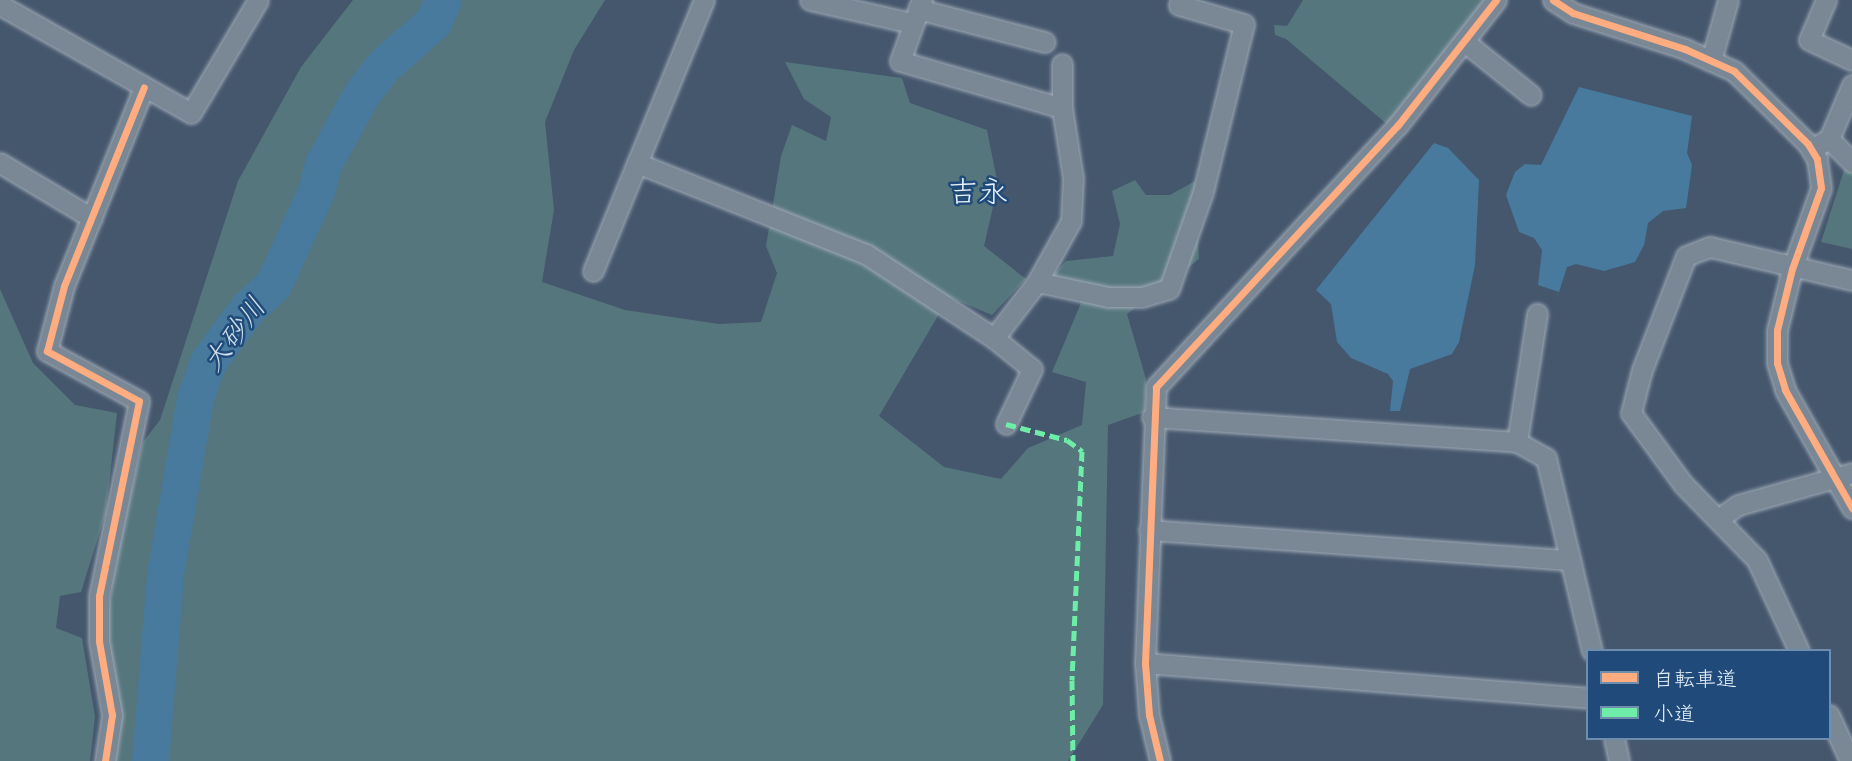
<!DOCTYPE html>
<html>
<head>
<meta charset="utf-8">
<style>
	body { margin:0 }
	#map { position:relative; width:1852px; height:761px; overflow:hidden; background:#45576d; font-family:"Architects Daughter","Klee One",sans-serif }
	div>[style] { position:absolute }
	[style*='--x'] { left:calc(var(--x)*1px); top:calc(var(--y)*1px); width:calc(var(--w)*1px); rotate:calc(var(--a)*1deg) }
	.green>* { inset:0; background:#55767d }
	.water>* { inset:0; background:#477a9d }
	.river>* { height:37px; margin:-18.5px; padding:0 18.5px; transform-origin:18.5px; border-radius:18.5px; background:#477a9d }
	.roads { filter:drop-shadow(0 0 2px #a1abb7) drop-shadow(0 0 2px #a1abb7) }
	.street>* { height:19px; margin:-9.5px; padding:0 9.5px; transform-origin:9.5px; border-radius:9.5px; background:#7a8795 }
	.quiet>* { height:5px; margin-top:-2.5px; transform-origin:0; background:repeating-linear-gradient(90deg,#6deda7 0 10px,transparent 0 15px) }
	.cycleway>* { height:7px; margin:-3.5px; padding:0 3.5px; transform-origin:3.5px; border-radius:3.5px; background:#ffac80 }
	span { translate:-50% -50%; white-space:nowrap; text-align:center; line-height:1.15; -webkit-text-stroke:5px #1f4a7a; paint-order:stroke }
	.water-label { font-size:28px; color:#d0e0eb; font-style:italic }
	.quarter-label { font-size:30px; color:#e8f1f8 }
	.legend { position:absolute; left:1586px; top:649px; width:245px; height:91px; box-sizing:border-box; background:#1f4a7a; border:2px solid #6f8dac; margin:0; padding:9px 12px; list-style:none; font-size:21px; color:#e8f1f8 }
	.legend li { display:flex; align-items:center; gap:14px; height:35px }
	.legend b { width:35px; border:2px solid #6f8dac }
</style>
</head>
<body>
<div id="map">
	<div class="green">
		<div style="clip-path:polygon(353px 0,605px 0,574px 50px,545px 122px,554px 210px,542px 282px,625px 310px,719px 324px,761px 322px,777px 273px,766px 246px,781px 156px,792px 125px,826px 141px,831px 117px,804px 99px,785px 62px,902px 78px,910px 103px,987px 130px,998px 185px,984px 246px,1026px 279px,992px 315px,949px 297px,879px 416px,944px 467px,1001px 479px,1028px 448px,1082px 425px,1086px 382px,1052px 372px,1081px 303px,1052px 276px,1066px 261px,1113px 256px,1120px 224px,1112px 191px,1135px 180px,1146px 195px,1170px 195px,1195px 181px,1199px 259px,1127px 314px,1146px 379px,1145px 412px,1108px 425px,1103px 705px,1068px 761px,113px 761px,106px 631px,118px 546px,143px 442px,160px 420px,238px 181px,301px 67px)"></div>
		<div style="clip-path:polygon(1303px 0,1486px 0,1388px 125px,1286px 39px,1275px 35px,1274px 25px,1287px 26px)"></div>
		<div style="clip-path:polygon(1845px 167px,1852px 174px,1852px 249px,1821px 242px)"></div>
		<div style="clip-path:polygon(0 289px,33px 363px,75px 405px,117px 413px,106px 512px,81px 592px,60px 596px,56px 628px,82px 638px,95px 717px,90px 761px,0 761px)"></div>
	</div>
	<div class="water">
		<div style="clip-path:polygon(1579px 87px,1692px 116px,1687px 153px,1692px 165px,1686px 208px,1663px 211px,1648px 223px,1644px 245px,1635px 262px,1604px 271px,1576px 264px,1567px 267px,1559px 292px,1538px 285px,1542px 250px,1534px 238px,1519px 232px,1506px 195px,1515px 172px,1525px 164px,1541px 165px)"></div>
		<div style="clip-path:polygon(1434px 143px,1448px 148px,1479px 180px,1475px 265px,1459px 342px,1452px 354px,1410px 369px,1400px 411px,1390px 411px,1393px 381px,1388px 374px,1351px 358px,1337px 342px,1331px 304px,1316px 290px)"></div>
	</div>
	<div class="river">
		<div style="--x:150;--y:761;--w:188;--a:-85.4"></div>
		<div style="--x:165;--y:574;--w:179;--a:-80.3"></div>
		<div style="--x:195;--y:398;--w:38;--a:-70"></div>
		<div style="--x:208;--y:362;--w:66;--a:-53.7"></div>
		<div style="--x:247;--y:309;--w:35;--a:-43"></div>
		<div style="--x:273;--y:285;--w:106;--a:-65.4"></div>
		<div style="--x:317;--y:189;--w:26;--a:-77"></div>
		<div style="--x:323;--y:164;--w:81;--a:-61.2"></div>
		<div style="--x:362;--y:93;--w:34;--a:-52"></div>
		<div style="--x:383;--y:66;--w:67;--a:-41.3"></div>
		<div style="--x:433;--y:22;--w:24;--a:-66"></div>
	</div>
	<div class="roads">
		<div class="street">
			<div style="--x:704;--y:0;--w:176;--a:112.3"></div>
			<div style="--x:637;--y:163;--w:246;--a:21.7"></div>
			<div style="--x:866;--y:254;--w:153;--a:33.3"></div>
			<div style="--x:810;--y:0;--w:104;--a:12.8"></div>
			<div style="--x:922;--y:0;--w:65;--a:109.8"></div>
			<div style="--x:900;--y:61;--w:169;--a:16.2"></div>
			<div style="--x:1062;--y:108;--w:71;--a:81.1"></div>
			<div style="--x:1073;--y:178;--w:43;--a:92.7"></div>
			<div style="--x:1071;--y:221;--w:70;--a:119.1"></div>
			<div style="--x:1553;--y:0;--w:24;--a:33"></div>
			<div style="--x:1573;--y:13;--w:118;--a:17.8"></div>
			<div style="--x:1685;--y:49;--w:54;--a:24.2"></div>
			<div style="--x:1734;--y:71;--w:104;--a:44.6"></div>
			<div style="--x:1808;--y:144;--w:17;--a:59"></div>
			<div style="--x:1817;--y:159;--w:29;--a:82"></div>
			<div style="--x:1821;--y:188;--w:86;--a:109.7"></div>
			<div style="--x:1792;--y:269;--w:63;--a:103.8"></div>
			<div style="--x:1777;--y:330;--w:33;--a:90"></div>
			<div style="--x:1777;--y:363;--w:28;--a:73"></div>
			<div style="--x:1785;--y:390;--w:136;--a:60.4"></div>
			<div style="--x:1826;--y:0;--w:43;--a:113"></div>
			<div style="--x:1809;--y:40;--w:47;--a:24.9"></div>
			<div style="--x:0;--y:5;--w:219;--a:29.5"></div>
			<div style="--x:191;--y:113;--w:131;--a:-59.3"></div>
			<div style="--x:918;--y:9;--w:131;--a:14.6"></div>
			<div style="--x:1466;--y:43;--w:83;--a:38.7"></div>
			<div style="--x:1711;--y:61;--w:63;--a:-74.4"></div>
			<div style="--x:1062;--y:108;--w:44;--a:-90"></div>
			<div style="--x:1829;--y:139;--w:33;--a:45"></div>
			<div style="--x:1811;--y:149;--w:21;--a:-29"></div>
			<div style="--x:1829;--y:139;--w:59;--a:-66.9"></div>
			<div style="--x:0;--y:163;--w:107;--a:30.9"></div>
			<div style="--x:593;--y:271;--w:117;--a:-67.8"></div>
			<div style="--x:1152;--y:417;--w:366;--a:3.9"></div>
			<div style="--x:1517;--y:442;--w:33;--a:29"></div>
			<div style="--x:1546;--y:458;--w:198;--a:76.6"></div>
			<div style="--x:1006;--y:424;--w:61;--a:-64.7"></div>
			<div style="--x:1032;--y:369;--w:49;--a:-140.8"></div>
			<div style="--x:994;--y:338;--w:71;--a:-52.5"></div>
			<div style="--x:1037;--y:282;--w:73;--a:11.9"></div>
			<div style="--x:1108;--y:297;--w:34;--a:0"></div>
			<div style="--x:1142;--y:297;--w:28;--a:-17"></div>
			<div style="--x:1169;--y:289;--w:103;--a:-70.7"></div>
			<div style="--x:1203;--y:192;--w:173;--a:-76.3"></div>
			<div style="--x:1244;--y:24;--w:68;--a:-163.7"></div>
			<div style="--x:1179;--y:5;--w:5;--a:-68"></div>
			<div style="--x:1517;--y:442;--w:130;--a:-81.1"></div>
			<div style="--x:1718;--y:519;--w:24;--a:-35"></div>
			<div style="--x:1738;--y:505;--w:118;--a:-15.7"></div>
			<div style="--x:1149;--y:530;--w:422;--a:4.1"></div>
			<div style="--x:1799;--y:651;--w:100;--a:-114.8"></div>
			<div style="--x:1757;--y:560;--w:106;--a:-134.2"></div>
			<div style="--x:1683;--y:484;--w:88;--a:-126.2"></div>
			<div style="--x:1631;--y:413;--w:44;--a:-75.7"></div>
			<div style="--x:1642;--y:370;--w:122;--a:-68.9"></div>
			<div style="--x:1686;--y:256;--w:26;--a:-21"></div>
			<div style="--x:1710;--y:247;--w:146;--a:13.1"></div>
			<div style="--x:1145;--y:663;--w:444;--a:4.5"></div>
			<div style="--x:1829;--y:715;--w:51;--a:65.5"></div>
			<div style="--x:1614;--y:738;--w:24;--a:78"></div>
			<div style="--x:105;--y:761;--w:47;--a:-81.3"></div>
			<div style="--x:112;--y:715;--w:75;--a:-100"></div>
			<div style="--x:99;--y:641;--w:45;--a:-90"></div>
			<div style="--x:99;--y:596;--w:199;--a:-78.4"></div>
			<div style="--x:139;--y:401;--w:105;--a:-151.5"></div>
			<div style="--x:47;--y:351;--w:67;--a:-75.3"></div>
			<div style="--x:64;--y:286;--w:214;--a:-68.1"></div>
			<div style="--x:1160;--y:761;--w:47;--a:-103.4"></div>
			<div style="--x:1149;--y:715;--w:52;--a:-94.4"></div>
			<div style="--x:1145;--y:663;--w:276;--a:-87.7"></div>
			<div style="--x:1156;--y:387;--w:357;--a:-47.3"></div>
			<div style="--x:1398;--y:125;--w:159;--a:-51.9"></div>
		</div>
	</div>
	<div class="quiet">
		<div style="--x:1006;--y:424;--w:63;--a:14.7"></div>
		<div style="--x:1067;--y:440;--w:19;--a:36"></div>
		<div style="--x:1082;--y:451;--w:229;--a:92.5"></div>
		<div style="--x:1072;--y:680;--w:81;--a:89.3"></div>
	</div>
	<div class="cycleway">
		<div style="--x:1553;--y:0;--w:24;--a:33"></div>
		<div style="--x:1573;--y:13;--w:118;--a:17.8"></div>
		<div style="--x:1685;--y:49;--w:54;--a:24.2"></div>
		<div style="--x:1734;--y:71;--w:104;--a:44.6"></div>
		<div style="--x:1808;--y:144;--w:17;--a:59"></div>
		<div style="--x:1817;--y:159;--w:29;--a:82"></div>
		<div style="--x:1821;--y:188;--w:86;--a:109.7"></div>
		<div style="--x:1792;--y:269;--w:63;--a:103.8"></div>
		<div style="--x:1777;--y:330;--w:33;--a:90"></div>
		<div style="--x:1777;--y:363;--w:28;--a:73"></div>
		<div style="--x:1785;--y:390;--w:136;--a:60.4"></div>
		<div style="--x:105;--y:761;--w:47;--a:-81.3"></div>
		<div style="--x:112;--y:715;--w:75;--a:-100"></div>
		<div style="--x:99;--y:641;--w:45;--a:-90"></div>
		<div style="--x:99;--y:596;--w:199;--a:-78.4"></div>
		<div style="--x:139;--y:401;--w:105;--a:-151.5"></div>
		<div style="--x:47;--y:351;--w:67;--a:-75.3"></div>
		<div style="--x:64;--y:286;--w:214;--a:-68.1"></div>
		<div style="--x:1160;--y:761;--w:47;--a:-103.4"></div>
		<div style="--x:1149;--y:715;--w:52;--a:-94.4"></div>
		<div style="--x:1145;--y:663;--w:276;--a:-87.7"></div>
		<div style="--x:1156;--y:387;--w:357;--a:-47.3"></div>
		<div style="--x:1398;--y:125;--w:159;--a:-51.9"></div>
	</div>
	<div class="water-label">
		<span style="left:235px;top:335px;rotate:-53deg">大砂川</span>
	</div>
	<div class="quarter-label">
		<span style="left:978px;top:193px">吉永</span>
	</div>
	<ul class="legend">
	<li><b style="height:9px;background:#ffac80"></b>自転車道</li>
	<li><b style="height:9px;background:#6deda7"></b>小道</li>
	</ul>
</div>
</body>
</html>
